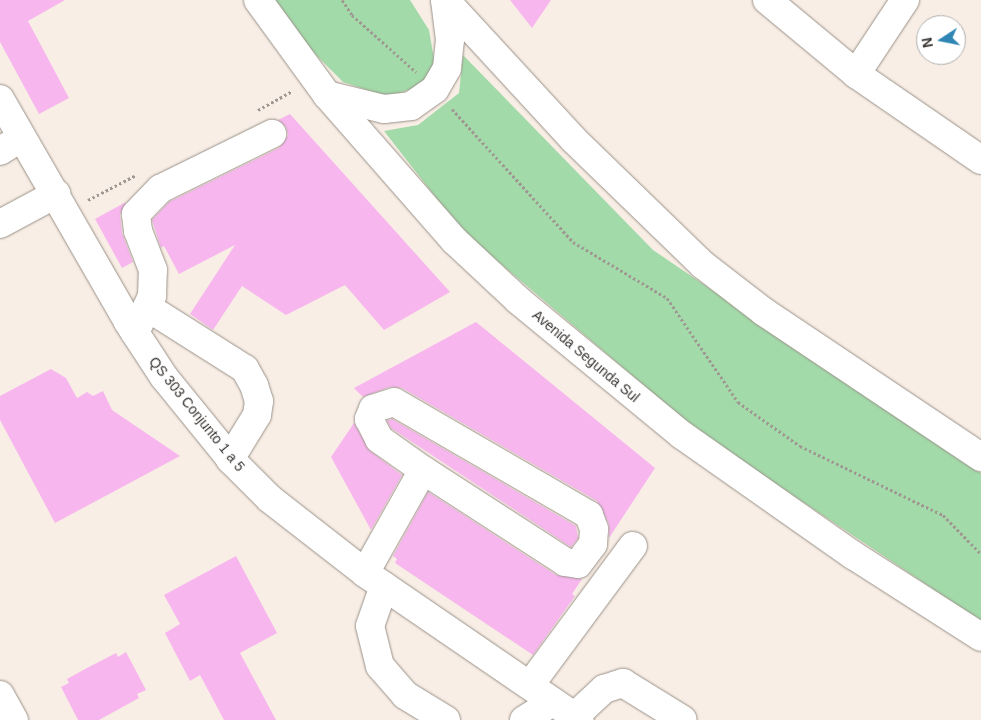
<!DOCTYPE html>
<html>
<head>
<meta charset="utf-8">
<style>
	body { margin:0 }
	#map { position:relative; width:981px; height:720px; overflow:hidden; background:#f8eee5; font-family:Arial,sans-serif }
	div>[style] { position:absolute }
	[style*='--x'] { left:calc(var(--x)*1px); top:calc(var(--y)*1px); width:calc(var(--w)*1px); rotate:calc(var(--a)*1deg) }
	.green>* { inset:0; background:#a3daa9 }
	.building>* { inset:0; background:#f7b7ee }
	.path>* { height:3px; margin-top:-1.5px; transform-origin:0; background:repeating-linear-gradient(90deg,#9f9892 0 2.5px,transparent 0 5px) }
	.roads { filter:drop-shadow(0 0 1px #9a9189) drop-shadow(0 0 1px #9a9189) }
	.minor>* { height:28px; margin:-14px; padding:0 14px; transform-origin:14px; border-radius:14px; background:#fff }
	.major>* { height:28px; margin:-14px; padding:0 14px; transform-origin:14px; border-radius:14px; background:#fff }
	span { translate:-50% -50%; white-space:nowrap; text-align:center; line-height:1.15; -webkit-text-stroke:4px #fff; paint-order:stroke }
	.street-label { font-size:14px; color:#393532 }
	.north { position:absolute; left:916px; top:15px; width:50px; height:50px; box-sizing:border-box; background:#fff; border:1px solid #b0aead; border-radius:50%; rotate:259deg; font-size:14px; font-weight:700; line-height:20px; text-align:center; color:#393532 }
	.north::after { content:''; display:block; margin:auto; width:18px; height:22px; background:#2f86b5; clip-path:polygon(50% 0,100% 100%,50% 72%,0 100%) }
</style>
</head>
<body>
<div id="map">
	<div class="green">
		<div style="clip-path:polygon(271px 0,410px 0,429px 30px,436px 70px,417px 87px,388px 97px,343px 82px,303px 42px)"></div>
		<div style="clip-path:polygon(463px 55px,653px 250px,981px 473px,981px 621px,701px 434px,462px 231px,384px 131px,418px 125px,459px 93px)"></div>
	</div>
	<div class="building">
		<div style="clip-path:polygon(0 0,65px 0,28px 21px,69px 98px,39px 114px,0 42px)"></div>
		<div style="clip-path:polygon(510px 0,551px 0,532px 28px)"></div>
		<div style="clip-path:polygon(290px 114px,450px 292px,384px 330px,345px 285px,286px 315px,242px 286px,213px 330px,190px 314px,235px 245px,179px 274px,164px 246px,161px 248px,152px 220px,169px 202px,279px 148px,288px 135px,286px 127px,278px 120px)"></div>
		<div style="clip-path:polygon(126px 202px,120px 215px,122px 233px,133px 262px,122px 268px,95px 219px)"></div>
		<div style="clip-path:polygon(476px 322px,655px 468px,609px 538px,609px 524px,597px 501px,402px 388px,389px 387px,363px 397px,354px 388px)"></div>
		<div style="clip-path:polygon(51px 369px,66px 378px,77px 398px,87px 392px,93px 396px,103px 391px,112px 410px,180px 456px,55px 523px,0 420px,0 396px)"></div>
		<div style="clip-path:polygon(392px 419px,576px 526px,578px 538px,571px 547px,391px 428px,387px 421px)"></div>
		<div style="clip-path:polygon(354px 423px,370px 451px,402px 475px,371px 530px,331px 457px)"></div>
		<div style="clip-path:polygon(428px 492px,556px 575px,582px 579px,572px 594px,575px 596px,533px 655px,395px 563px,397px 559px,393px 556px)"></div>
		<div style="clip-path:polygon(236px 556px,277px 633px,240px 653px,276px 720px,224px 720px,200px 675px,190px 681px,165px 633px,180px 624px,164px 595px)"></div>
		<div style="clip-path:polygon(126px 652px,146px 690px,137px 694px,139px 698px,99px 720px,78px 720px,61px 687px,69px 683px,67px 679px,87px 668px,116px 653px,118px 657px)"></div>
	</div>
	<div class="path">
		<div style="--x:342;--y:0;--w:18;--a:56"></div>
		<div style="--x:352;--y:15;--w:86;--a:41.7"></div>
		<div style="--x:452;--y:109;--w:180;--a:47.7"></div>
		<div style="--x:573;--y:242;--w:109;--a:30.8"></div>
		<div style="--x:667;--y:298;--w:126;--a:55.7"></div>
		<div style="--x:738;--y:402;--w:76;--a:35.4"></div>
		<div style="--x:800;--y:446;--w:159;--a:25.8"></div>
		<div style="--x:943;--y:515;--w:54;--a:45.7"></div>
		<div style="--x:258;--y:110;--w:39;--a:-29"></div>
		<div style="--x:88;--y:200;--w:54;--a:-27.5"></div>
	</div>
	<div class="roads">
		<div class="minor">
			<div style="--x:767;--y:0;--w:116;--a:39.7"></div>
			<div style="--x:856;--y:74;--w:152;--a:34.5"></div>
			<div style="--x:856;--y:74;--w:89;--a:-56.5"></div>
			<div style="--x:0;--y:99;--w:257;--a:60.1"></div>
			<div style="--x:128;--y:322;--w:66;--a:56.8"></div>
			<div style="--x:164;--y:377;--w:109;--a:50.9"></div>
			<div style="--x:233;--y:462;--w:52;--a:45"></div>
			<div style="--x:270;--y:499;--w:120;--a:37.9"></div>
			<div style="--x:365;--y:573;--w:260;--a:34.4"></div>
			<div style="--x:0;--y:151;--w:25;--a:-32"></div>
			<div style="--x:0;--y:224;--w:64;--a:-28.2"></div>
			<div style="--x:147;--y:307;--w:116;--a:32.3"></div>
			<div style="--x:245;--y:369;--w:18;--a:61"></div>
			<div style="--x:254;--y:385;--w:17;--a:73"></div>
			<div style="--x:259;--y:401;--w:14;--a:98"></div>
			<div style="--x:257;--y:415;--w:52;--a:121.5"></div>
			<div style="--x:135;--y:333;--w:41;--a:-65.3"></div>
			<div style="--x:152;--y:296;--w:26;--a:-88"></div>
			<div style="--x:153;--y:270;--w:42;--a:-111"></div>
			<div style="--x:138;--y:231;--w:17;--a:-97"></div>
			<div style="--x:136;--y:214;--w:35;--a:-46"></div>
			<div style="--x:160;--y:189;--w:125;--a:-26.2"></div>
			<div style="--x:365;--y:573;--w:118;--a:-60.6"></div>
			<div style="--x:423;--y:470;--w:169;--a:32.9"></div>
			<div style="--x:565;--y:562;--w:13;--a:9"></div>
			<div style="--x:578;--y:564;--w:25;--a:-53"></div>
			<div style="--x:593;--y:544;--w:15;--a:-86"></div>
			<div style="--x:594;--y:529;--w:15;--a:-110"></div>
			<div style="--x:589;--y:515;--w:225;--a:-149.9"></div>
			<div style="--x:394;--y:402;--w:22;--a:162"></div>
			<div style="--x:373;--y:409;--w:11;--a:112"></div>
			<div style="--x:369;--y:419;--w:22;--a:63"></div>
			<div style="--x:379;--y:439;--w:54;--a:35.2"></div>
			<div style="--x:384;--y:586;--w:42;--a:109.3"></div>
			<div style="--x:370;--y:626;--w:41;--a:76"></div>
			<div style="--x:380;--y:666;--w:38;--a:49"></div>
			<div style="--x:405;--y:695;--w:48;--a:31.4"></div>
			<div style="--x:530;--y:685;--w:173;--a:-53.5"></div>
			<div style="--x:0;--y:695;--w:29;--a:61"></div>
			<div style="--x:575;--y:716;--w:40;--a:-43"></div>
			<div style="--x:604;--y:689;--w:20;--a:-18"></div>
			<div style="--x:623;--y:683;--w:70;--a:31.7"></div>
			<div style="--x:524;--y:720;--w:34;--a:-32"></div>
		</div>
		<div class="major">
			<div style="--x:258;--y:0;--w:117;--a:54"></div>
			<div style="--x:327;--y:95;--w:194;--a:48.8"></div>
			<div style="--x:455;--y:241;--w:86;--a:43.1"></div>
			<div style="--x:518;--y:300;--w:212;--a:39.5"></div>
			<div style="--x:682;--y:435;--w:209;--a:35.1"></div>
			<div style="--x:853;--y:555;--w:152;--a:32.6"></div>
			<div style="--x:445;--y:0;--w:190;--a:47.3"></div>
			<div style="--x:574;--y:140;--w:180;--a:44.1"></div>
			<div style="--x:703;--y:265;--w:77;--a:37.6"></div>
			<div style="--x:764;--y:312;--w:261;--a:33.8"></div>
			<div style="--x:327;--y:95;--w:59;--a:13.8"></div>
			<div style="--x:384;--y:109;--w:27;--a:-6"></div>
			<div style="--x:411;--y:106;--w:29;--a:-35"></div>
			<div style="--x:435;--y:89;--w:24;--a:-60"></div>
			<div style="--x:447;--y:68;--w:28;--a:-84"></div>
			<div style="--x:450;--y:40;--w:40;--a:-97.1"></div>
		</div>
	</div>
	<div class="street-label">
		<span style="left:586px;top:356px;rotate:40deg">Avenida Segunda Sul</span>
		<span style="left:197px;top:414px;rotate:51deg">QS 303 Conjunto 1 a 5</span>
	</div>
	<div class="north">N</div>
</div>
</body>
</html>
